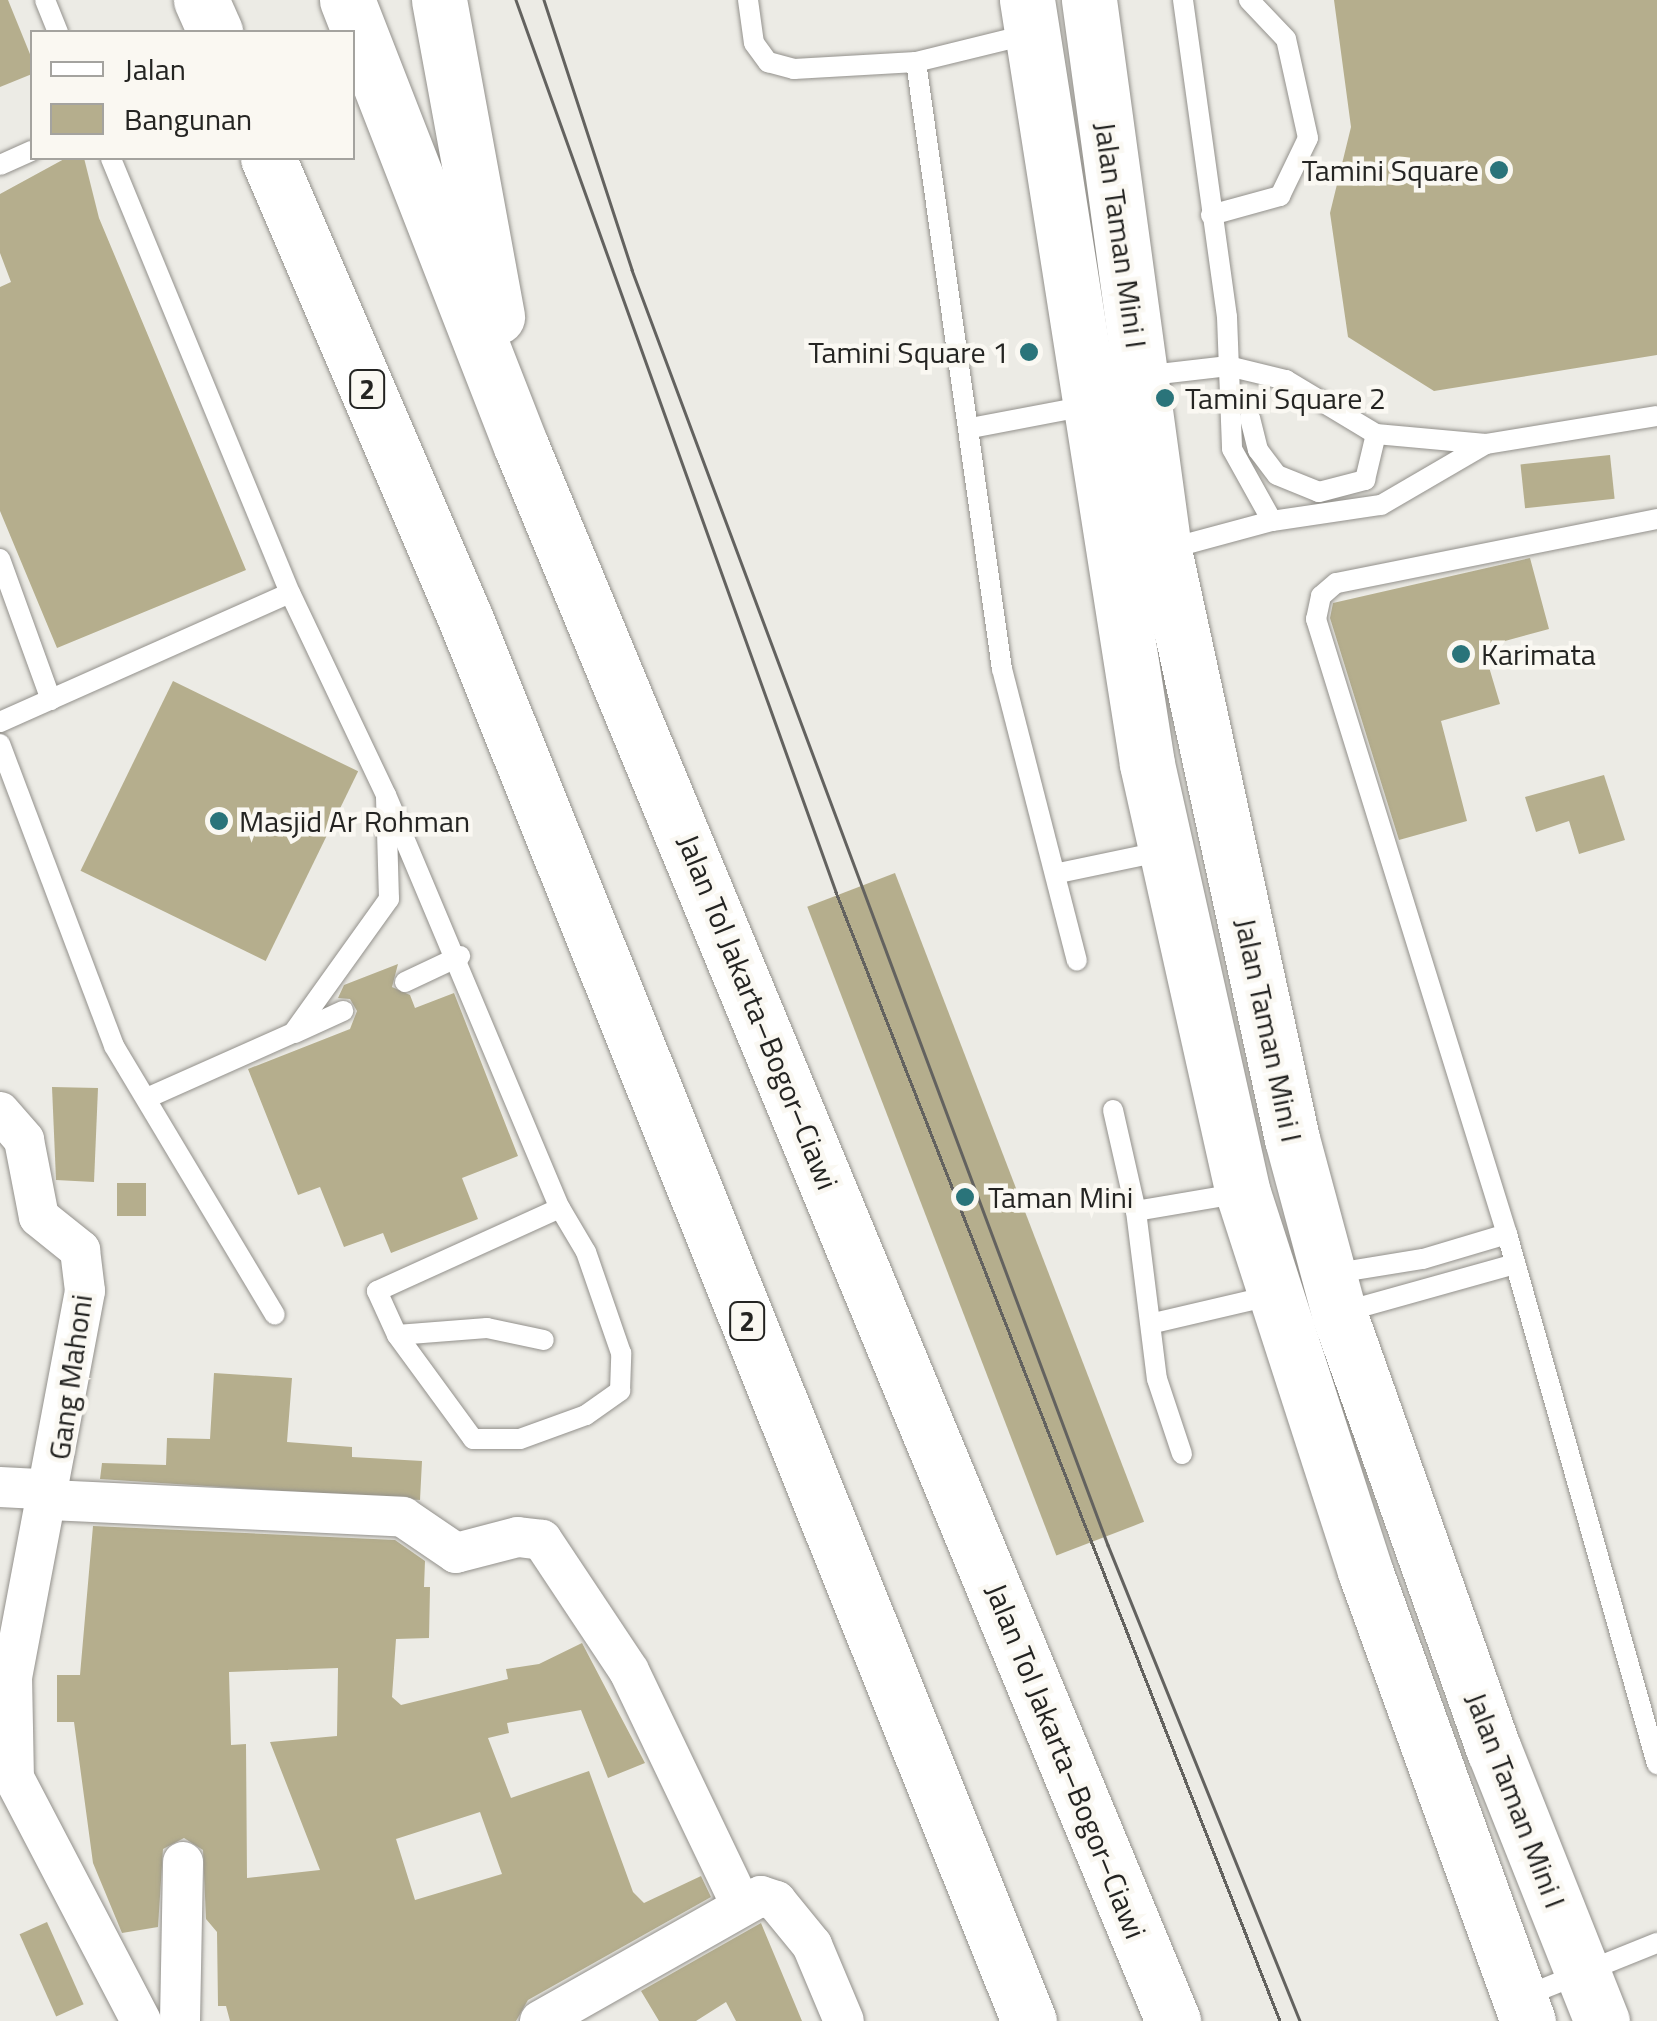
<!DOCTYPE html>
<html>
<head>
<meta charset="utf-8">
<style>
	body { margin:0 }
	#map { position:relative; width:1657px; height:2021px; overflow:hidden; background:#ecebe5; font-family:"Titillium Web",sans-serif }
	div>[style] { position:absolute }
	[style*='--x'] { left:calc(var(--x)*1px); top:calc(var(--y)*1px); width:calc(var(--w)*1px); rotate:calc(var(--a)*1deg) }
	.building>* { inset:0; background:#b5ae8d; transform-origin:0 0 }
	.roads { filter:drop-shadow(0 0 2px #93918c) drop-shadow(0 0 2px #93918c) }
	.lane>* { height:20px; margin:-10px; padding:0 10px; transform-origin:10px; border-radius:10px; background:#fff }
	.street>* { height:40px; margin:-20px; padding:0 20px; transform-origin:20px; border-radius:20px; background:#fff }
	.primary>* { height:55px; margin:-27.5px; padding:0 27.5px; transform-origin:27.5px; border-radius:27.5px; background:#fff }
	.highway>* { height:55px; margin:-27.5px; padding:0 27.5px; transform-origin:27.5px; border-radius:27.5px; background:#fff }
	.tram>* { height:2.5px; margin:-1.25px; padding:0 1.25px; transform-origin:1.25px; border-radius:1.25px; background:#63625f }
	.dots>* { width:28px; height:28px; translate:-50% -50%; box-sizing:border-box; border:5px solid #faf8f2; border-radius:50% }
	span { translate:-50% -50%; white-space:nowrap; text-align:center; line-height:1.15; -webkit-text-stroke:9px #faf8f2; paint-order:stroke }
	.shield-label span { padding:2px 8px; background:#faf8f2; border:2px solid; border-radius:8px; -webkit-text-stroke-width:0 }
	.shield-label { font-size:28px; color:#242422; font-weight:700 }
	.poi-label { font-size:30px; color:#242422 }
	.right { translate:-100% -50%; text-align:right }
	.left { translate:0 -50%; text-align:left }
	.street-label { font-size:30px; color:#242422 }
	.legend { position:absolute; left:30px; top:30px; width:325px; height:130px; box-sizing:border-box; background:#faf8f2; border:2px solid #a4a39f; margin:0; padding:12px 18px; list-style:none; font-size:30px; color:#242422 }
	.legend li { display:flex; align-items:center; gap:20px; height:50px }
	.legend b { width:50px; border:2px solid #a4a39f }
</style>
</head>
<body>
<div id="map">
	<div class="building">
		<div style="clip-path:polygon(0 0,8px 0,32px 59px,32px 74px,0 87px)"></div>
		<div style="clip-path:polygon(1334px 0,1657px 0,1657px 355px,1434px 391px,1348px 337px,1330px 213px,1351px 127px)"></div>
		<div style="clip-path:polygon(66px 158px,84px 158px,99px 218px,246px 570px,57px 648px,0 511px,0 287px,11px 282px,0 253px,0 194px)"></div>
		<div style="left:1610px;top:455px;width:44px;height:90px;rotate:84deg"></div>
		<div style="clip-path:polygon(1530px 558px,1549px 629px,1483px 647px,1500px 704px,1441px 721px,1467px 821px,1399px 840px,1330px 618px,1333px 603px)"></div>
		<div style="left:173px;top:681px;width:206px;height:211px;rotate:26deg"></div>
		<div style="clip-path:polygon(1604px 775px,1625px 840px,1579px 854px,1569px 821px,1536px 832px,1525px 797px)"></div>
		<div style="left:895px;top:873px;width:695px;height:94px;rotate:69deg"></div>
		<div style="clip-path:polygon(398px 964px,392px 987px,410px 995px,415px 1008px,454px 993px,518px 1156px,462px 1178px,478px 1219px,391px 1253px,383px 1233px,344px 1247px,320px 1187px,298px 1195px,248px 1069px,350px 1029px,357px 1011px,350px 999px,338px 998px,344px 985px)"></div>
		<div style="clip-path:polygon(52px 1087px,98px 1088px,94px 1182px,56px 1180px)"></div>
		<div style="left:117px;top:1183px;width:29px;height:33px"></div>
		<div style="clip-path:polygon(214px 1373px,292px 1378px,287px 1442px,352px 1447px,352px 1457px,422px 1461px,420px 1500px,100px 1479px,102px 1463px,166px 1465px,167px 1438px,210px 1439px)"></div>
		<div style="clip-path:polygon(evenodd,93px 1526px,395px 1540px,425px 1561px,424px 1587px,430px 1587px,429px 1638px,396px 1639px,392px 1697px,401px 1705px,508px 1679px,506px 1669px,539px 1664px,582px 1643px,645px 1763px,608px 1778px,581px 1710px,507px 1723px,509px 1733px,488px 1738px,511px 1798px,589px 1771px,633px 1892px,644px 1903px,701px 1876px,711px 1897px,528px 2000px,516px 2021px,230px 2021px,226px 2006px,218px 2006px,217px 1932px,206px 1919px,203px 1850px,184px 1838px,163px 1849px,158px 1927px,122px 1933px,93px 1863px,74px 1722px,57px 1722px,57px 1675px,80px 1675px,93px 1526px,338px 1668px,337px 1736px,270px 1742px,320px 1870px,247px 1878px,246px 1744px,231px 1745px,229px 1672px,338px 1668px,93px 1526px,480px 1812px,502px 1874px,415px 1900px,396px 1839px,480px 1812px)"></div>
		<div style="left:47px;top:1922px;width:90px;height:30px;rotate:66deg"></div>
		<div style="clip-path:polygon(761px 1923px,802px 2021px,736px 2021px,726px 2002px,696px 2021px,659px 2021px,641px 1991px)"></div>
	</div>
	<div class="roads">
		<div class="lane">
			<div style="--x:45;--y:0;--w:35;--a:68"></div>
			<div style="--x:748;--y:0;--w:43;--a:82.1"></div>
			<div style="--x:754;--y:43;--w:24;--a:54"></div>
			<div style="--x:768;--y:62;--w:27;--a:15"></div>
			<div style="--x:794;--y:69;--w:122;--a:-3.3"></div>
			<div style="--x:1183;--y:0;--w:320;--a:82.1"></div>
			<div style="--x:1227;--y:317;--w:132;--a:87.8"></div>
			<div style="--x:1232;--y:449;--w:82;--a:60.9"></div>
			<div style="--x:1030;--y:34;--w:117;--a:166.2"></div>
			<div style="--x:916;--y:62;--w:613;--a:81.94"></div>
			<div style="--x:1002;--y:669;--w:301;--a:75.6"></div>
			<div style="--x:0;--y:165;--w:35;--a:-24"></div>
			<div style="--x:1211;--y:215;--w:72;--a:-15.4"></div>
			<div style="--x:1280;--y:196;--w:64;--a:-64.2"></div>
			<div style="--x:1308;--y:138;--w:101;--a:-102.5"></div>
			<div style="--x:1286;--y:39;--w:54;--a:-133.5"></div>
			<div style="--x:1142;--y:376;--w:87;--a:-6.6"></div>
			<div style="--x:1228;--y:366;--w:60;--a:13.6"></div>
			<div style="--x:1286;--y:380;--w:105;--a:31"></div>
			<div style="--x:1376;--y:434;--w:110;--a:5.2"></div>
			<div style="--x:1250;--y:418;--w:33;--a:76"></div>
			<div style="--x:1258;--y:450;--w:31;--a:53"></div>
			<div style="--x:1277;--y:475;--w:45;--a:22"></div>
			<div style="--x:1319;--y:492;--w:48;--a:-14.6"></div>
			<div style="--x:1365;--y:480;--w:47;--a:-76.6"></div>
			<div style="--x:971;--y:428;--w:117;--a:-10.8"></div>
			<div style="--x:1657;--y:519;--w:327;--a:168.7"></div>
			<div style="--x:1336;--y:583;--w:20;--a:139"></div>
			<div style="--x:1321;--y:596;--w:24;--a:102"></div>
			<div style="--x:1316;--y:619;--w:644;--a:72.75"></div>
			<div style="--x:1507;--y:1234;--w:551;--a:74.2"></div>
			<div style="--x:1168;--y:549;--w:108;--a:-15.1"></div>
			<div style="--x:1272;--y:521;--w:110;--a:-8.4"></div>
			<div style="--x:1381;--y:505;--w:121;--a:-30.2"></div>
			<div style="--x:1486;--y:444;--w:173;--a:-9.3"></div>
			<div style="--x:0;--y:559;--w:150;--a:70.1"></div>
			<div style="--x:0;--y:722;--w:317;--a:-24"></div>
			<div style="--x:290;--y:593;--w:470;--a:-112.4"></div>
			<div style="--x:0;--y:744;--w:323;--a:69.3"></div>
			<div style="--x:114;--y:1046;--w:313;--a:59.1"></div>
			<div style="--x:386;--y:795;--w:448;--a:67.2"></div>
			<div style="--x:560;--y:1208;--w:201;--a:155.6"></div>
			<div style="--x:377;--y:1291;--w:48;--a:65.6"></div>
			<div style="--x:397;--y:1335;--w:129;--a:53.8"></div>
			<div style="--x:473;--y:1439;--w:47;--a:0"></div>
			<div style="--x:520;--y:1439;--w:70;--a:-20"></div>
			<div style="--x:586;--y:1415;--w:42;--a:-35.2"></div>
			<div style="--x:620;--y:1391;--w:38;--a:-88"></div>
			<div style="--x:621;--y:1353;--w:107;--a:-109.1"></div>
			<div style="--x:586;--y:1252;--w:51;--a:-120.6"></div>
			<div style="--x:1059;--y:873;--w:107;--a:-11.8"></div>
			<div style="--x:405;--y:982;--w:61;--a:-25.3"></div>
			<div style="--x:295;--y:1033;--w:53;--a:-24.6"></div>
			<div style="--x:147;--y:1098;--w:160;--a:-24"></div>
			<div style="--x:293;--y:1033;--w:165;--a:-54.4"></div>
			<div style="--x:389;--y:899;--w:104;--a:-91.7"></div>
			<div style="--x:386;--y:795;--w:224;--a:-115.4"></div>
			<div style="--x:1113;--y:1110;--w:104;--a:77.2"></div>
			<div style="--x:1136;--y:1211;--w:169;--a:82.9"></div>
			<div style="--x:1157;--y:1379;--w:79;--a:71.6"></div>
			<div style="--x:1136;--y:1211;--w:107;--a:-9.7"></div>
			<div style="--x:1330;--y:1274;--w:94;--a:-9.2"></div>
			<div style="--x:1423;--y:1259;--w:88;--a:-16.6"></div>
			<div style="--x:1343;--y:1312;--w:179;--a:-15.6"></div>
			<div style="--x:1154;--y:1323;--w:123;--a:-13.1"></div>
			<div style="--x:397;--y:1335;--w:90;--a:-4.4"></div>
			<div style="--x:487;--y:1328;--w:58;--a:11.9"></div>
			<div style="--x:1520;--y:1998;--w:148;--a:-21.9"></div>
		</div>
		<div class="street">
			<div style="--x:0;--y:1112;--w:37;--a:49"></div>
			<div style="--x:24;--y:1140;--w:78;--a:79"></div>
			<div style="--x:39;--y:1217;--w:53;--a:38.8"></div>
			<div style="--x:80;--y:1250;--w:41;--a:83"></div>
			<div style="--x:85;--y:1291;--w:392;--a:100.7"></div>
			<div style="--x:12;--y:1676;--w:102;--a:88.9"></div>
			<div style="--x:14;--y:1778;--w:274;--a:62.4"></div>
			<div style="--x:0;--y:1487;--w:34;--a:3"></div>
			<div style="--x:34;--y:1489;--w:19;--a:36"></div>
			<div style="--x:49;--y:1500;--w:354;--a:2.7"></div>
			<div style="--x:403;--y:1517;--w:64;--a:34.2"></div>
			<div style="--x:456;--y:1553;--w:64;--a:-14.5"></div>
			<div style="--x:518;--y:1537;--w:24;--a:7"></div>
			<div style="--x:542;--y:1540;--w:157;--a:56.4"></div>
			<div style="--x:629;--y:1671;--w:257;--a:64.4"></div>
			<div style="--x:180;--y:2021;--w:159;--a:-88.9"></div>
			<div style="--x:540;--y:2021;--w:254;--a:-29.5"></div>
			<div style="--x:761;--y:1896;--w:16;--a:18"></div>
			<div style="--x:776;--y:1901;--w:57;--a:50.7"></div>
			<div style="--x:812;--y:1945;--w:82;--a:67.2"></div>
		</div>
		<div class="primary">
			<div style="--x:1027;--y:0;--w:773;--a:81.07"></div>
			<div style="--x:1147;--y:764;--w:440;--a:77.4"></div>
			<div style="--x:1243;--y:1193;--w:397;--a:72.1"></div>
			<div style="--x:1365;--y:1571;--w:479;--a:70.1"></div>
			<div style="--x:1089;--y:0;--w:555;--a:82.23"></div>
			<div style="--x:1164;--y:550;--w:603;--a:77.74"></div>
			<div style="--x:1292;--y:1139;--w:180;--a:74.9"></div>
			<div style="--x:1339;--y:1313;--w:464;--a:70.5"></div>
			<div style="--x:1494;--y:1750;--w:292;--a:68.3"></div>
		</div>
		<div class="highway">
			<div style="--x:201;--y:0;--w:35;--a:66"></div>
			<div style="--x:347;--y:0;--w:479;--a:68.7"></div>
			<div style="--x:521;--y:446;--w:1705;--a:67.51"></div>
			<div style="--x:439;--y:0;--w:322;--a:79.6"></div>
			<div style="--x:268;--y:158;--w:503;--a:66.8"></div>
			<div style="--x:466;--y:620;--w:1510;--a:68.11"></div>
		</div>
	</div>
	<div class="tram">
		<div style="--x:516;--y:0;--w:948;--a:70.26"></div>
		<div style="--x:836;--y:892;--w:1213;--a:68.53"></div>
		<div style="--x:544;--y:0;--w:284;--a:71.9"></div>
		<div style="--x:632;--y:270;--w:1361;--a:69.53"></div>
		<div style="--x:1108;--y:1545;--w:513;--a:68.03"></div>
	</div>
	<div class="dots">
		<div style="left:1499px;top:170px;background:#2a747a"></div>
		<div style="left:1029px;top:352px;background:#2a747a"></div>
		<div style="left:1165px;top:398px;background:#2a747a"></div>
		<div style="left:1461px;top:654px;background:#2a747a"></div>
		<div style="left:219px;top:821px;background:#2a747a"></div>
		<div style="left:965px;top:1197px;background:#2a747a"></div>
	</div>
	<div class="shield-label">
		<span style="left:367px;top:389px">2</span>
		<span style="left:747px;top:1321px">2</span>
	</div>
	<div class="poi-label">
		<span class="right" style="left:1479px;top:170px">Tamini Square</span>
		<span class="right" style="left:1009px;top:352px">Tamini Square 1</span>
		<span class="left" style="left:1185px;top:398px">Tamini Square 2</span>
		<span class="left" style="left:1481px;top:654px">Karimata</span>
		<span class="left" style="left:239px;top:821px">Masjid Ar Rohman</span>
		<span class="left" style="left:988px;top:1197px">Taman Mini</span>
	</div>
	<div class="street-label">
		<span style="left:1121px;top:235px;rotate:82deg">Jalan Taman Mini I</span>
		<span style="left:758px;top:1012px;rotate:68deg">Jalan Tol Jakarta–Bogor–Ciawi</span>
		<span style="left:1269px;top:1030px;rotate:78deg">Jalan Taman Mini I</span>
		<span style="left:70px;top:1377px;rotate:-82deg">Gang Mahoni</span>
		<span style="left:1066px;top:1761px;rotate:68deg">Jalan Tol Jakarta–Bogor–Ciawi</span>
		<span style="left:1516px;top:1800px;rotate:69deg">Jalan Taman Mini I</span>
	</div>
	<ul class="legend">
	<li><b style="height:12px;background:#fff"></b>Jalan</li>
	<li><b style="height:28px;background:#b5ae8d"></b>Bangunan</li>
	</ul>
</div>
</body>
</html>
